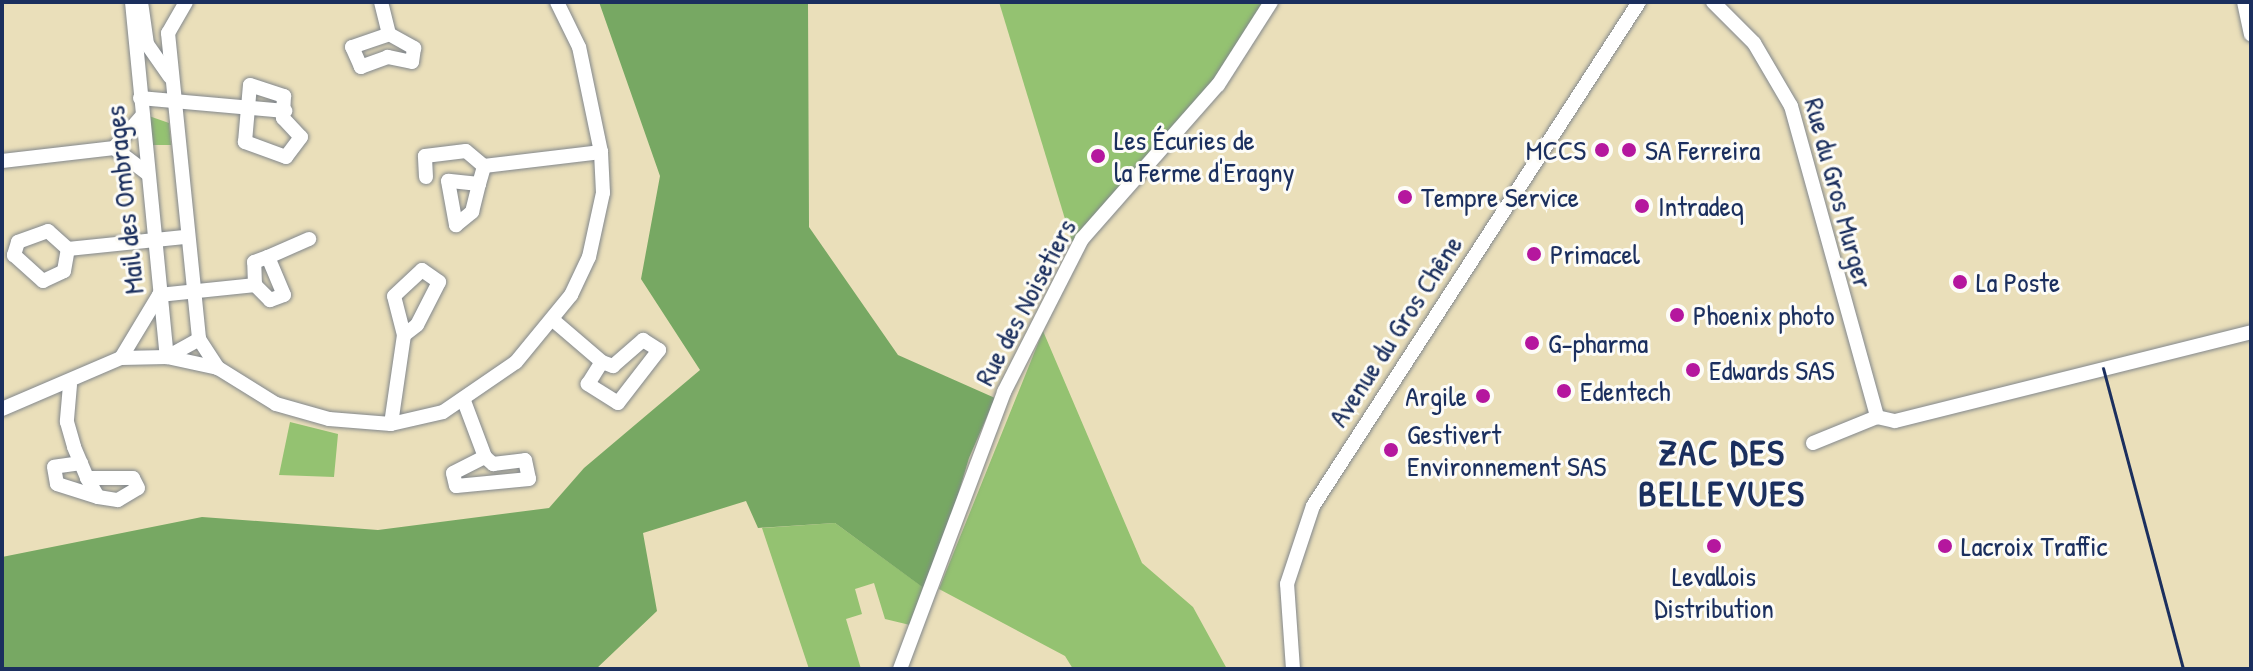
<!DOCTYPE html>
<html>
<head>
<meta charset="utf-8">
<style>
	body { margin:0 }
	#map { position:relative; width:2253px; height:671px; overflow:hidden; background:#eadfba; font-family:"Patrick Hand",sans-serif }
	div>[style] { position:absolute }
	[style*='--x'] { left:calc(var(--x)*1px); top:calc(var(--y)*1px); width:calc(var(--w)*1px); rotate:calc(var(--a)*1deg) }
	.green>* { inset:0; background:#94c271 }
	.forest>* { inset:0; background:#77a863 }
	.roads { filter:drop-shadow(0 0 2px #82878c) drop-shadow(0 0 2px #82878c) }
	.minor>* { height:14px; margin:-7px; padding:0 7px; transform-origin:7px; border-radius:7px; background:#fff }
	.rail>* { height:3px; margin:-1.5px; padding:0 1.5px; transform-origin:1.5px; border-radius:1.5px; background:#1b2f5e }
	.dots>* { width:22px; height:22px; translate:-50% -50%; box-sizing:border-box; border:4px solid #fdfcf7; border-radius:50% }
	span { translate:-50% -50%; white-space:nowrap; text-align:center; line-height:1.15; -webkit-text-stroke:6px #fdfcf7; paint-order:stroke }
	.poi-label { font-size:28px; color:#1b2f5e }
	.left { translate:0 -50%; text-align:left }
	.right { translate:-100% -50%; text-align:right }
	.street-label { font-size:28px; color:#1b2f5e }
	.district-label { font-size:36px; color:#1b2f5e; font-weight:700; letter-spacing:2px }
	.frame { position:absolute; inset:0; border:4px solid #1b2f5e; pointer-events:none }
</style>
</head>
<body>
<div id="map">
	<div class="green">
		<div style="clip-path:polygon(999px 2px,1263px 2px,1217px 81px,1072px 242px)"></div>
		<div style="clip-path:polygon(146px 115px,169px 123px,171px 145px,149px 145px)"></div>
		<div style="clip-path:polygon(1043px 331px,1142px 563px,1193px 607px,1227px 669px,1073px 669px,1065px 656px,939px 589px)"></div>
		<div style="clip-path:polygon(290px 422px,338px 434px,334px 477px,279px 475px)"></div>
		<div style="clip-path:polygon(835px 523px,924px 588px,910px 625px,885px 619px,874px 583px,855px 589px,862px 614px,846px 619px,861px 669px,809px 669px,762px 528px)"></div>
	</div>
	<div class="forest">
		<div style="clip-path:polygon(599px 2px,808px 2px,809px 227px,898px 355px,995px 398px,969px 458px,929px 592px,835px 523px,758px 528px,746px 501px,643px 533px,657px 611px,596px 669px,2px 669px,2px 557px,202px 517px,378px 530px,549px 508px,584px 468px,700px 370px,641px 279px,660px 176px)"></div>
	</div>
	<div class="roads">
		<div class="minor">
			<div style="--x:132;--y:2;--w:357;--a:84.4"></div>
			<div style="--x:167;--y:357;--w:37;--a:-29"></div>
			<div style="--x:141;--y:2;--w:42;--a:81.9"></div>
			<div style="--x:147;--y:44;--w:40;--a:55.1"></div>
			<div style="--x:186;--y:2;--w:36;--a:120"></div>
			<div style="--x:168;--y:33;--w:308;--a:84.2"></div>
			<div style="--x:199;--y:339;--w:35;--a:57"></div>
			<div style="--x:218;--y:368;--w:68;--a:31.8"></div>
			<div style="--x:276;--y:404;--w:55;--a:15.8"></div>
			<div style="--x:329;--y:419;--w:62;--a:4.6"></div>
			<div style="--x:391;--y:424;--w:53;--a:-13"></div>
			<div style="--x:443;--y:412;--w:88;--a:-34.4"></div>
			<div style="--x:516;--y:362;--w:87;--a:-50.6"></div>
			<div style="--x:571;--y:295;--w:42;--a:-64.7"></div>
			<div style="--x:589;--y:257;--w:66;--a:-77.7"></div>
			<div style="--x:603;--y:193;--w:41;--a:-92.8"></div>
			<div style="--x:601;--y:152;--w:107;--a:-101.8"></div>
			<div style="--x:579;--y:47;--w:50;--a:-116.1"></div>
			<div style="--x:381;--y:2;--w:33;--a:76"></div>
			<div style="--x:389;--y:34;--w:29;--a:29"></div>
			<div style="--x:414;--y:48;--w:14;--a:98"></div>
			<div style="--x:412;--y:62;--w:25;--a:-168"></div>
			<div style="--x:388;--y:57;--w:29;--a:160"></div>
			<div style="--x:361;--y:67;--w:22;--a:-114"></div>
			<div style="--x:352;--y:47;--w:39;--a:-19"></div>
			<div style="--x:1713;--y:2;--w:58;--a:45"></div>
			<div style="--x:1754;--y:43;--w:73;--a:59.6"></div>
			<div style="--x:1791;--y:106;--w:323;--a:74.5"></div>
			<div style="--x:1877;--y:417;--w:18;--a:13"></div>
			<div style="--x:1895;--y:421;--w:367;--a:-14"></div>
			<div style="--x:2244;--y:2;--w:33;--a:78"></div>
			<div style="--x:250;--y:85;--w:36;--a:18"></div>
			<div style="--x:284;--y:96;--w:22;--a:93"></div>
			<div style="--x:283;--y:118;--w:26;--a:47"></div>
			<div style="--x:301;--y:137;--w:25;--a:127"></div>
			<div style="--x:286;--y:157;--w:44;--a:-159.9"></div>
			<div style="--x:245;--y:142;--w:57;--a:-85"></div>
			<div style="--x:140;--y:98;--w:146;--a:5.1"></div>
			<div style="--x:114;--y:148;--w:43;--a:-48.8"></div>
			<div style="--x:2;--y:161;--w:113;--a:-6.6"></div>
			<div style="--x:114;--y:148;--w:43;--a:37.4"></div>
			<div style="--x:484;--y:166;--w:118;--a:-6.8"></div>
			<div style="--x:426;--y:177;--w:21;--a:-93"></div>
			<div style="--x:425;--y:156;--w:41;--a:-7"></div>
			<div style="--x:466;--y:151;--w:23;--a:40"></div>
			<div style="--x:479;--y:184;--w:31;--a:-174"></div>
			<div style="--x:448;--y:181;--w:45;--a:79.7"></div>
			<div style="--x:456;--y:225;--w:21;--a:-39"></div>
			<div style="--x:472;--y:212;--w:29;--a:-76"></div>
			<div style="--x:479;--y:184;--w:19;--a:-74"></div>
			<div style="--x:68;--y:249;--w:27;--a:-138"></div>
			<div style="--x:48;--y:231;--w:32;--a:160"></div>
			<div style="--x:18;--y:242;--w:14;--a:107"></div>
			<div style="--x:14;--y:255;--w:39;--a:42"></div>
			<div style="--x:43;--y:281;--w:23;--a:-25"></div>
			<div style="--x:64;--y:271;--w:22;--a:-80"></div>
			<div style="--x:68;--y:249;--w:117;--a:-5.9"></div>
			<div style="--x:268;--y:257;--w:41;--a:67.2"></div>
			<div style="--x:284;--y:295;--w:15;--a:160"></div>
			<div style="--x:270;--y:300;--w:21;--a:-135"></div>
			<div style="--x:255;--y:285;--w:23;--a:-92"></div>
			<div style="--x:254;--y:262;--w:15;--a:-20"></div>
			<div style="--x:268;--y:257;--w:45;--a:-23.7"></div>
			<div style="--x:553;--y:320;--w:65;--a:40.6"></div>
			<div style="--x:602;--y:362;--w:12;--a:20"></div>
			<div style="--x:613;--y:366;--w:40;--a:-41"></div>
			<div style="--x:643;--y:340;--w:19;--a:32"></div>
			<div style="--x:659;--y:350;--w:67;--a:127.7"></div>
			<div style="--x:618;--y:403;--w:36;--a:-148"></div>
			<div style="--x:588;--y:384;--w:26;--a:-58"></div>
			<div style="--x:121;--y:358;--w:74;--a:-58.9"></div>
			<div style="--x:159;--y:295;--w:97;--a:-5.9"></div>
			<div style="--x:70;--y:385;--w:37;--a:95"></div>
			<div style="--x:67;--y:422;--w:26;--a:74"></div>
			<div style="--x:74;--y:447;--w:34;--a:67"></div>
			<div style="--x:87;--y:478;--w:22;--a:60"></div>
			<div style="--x:98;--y:497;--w:20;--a:9"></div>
			<div style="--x:118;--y:500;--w:23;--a:-31"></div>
			<div style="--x:138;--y:488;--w:11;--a:-117"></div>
			<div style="--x:133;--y:478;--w:46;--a:180"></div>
			<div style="--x:464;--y:401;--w:60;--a:69.4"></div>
			<div style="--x:2;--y:409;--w:129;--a:-23.2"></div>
			<div style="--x:121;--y:358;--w:46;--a:-1.2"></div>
			<div style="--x:167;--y:357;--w:52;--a:12.2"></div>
			<div style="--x:391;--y:424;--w:90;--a:-81.7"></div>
			<div style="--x:404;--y:335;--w:40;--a:-104.4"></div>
			<div style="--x:394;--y:296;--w:38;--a:-43"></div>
			<div style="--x:422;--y:270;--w:21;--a:35"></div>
			<div style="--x:439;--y:282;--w:48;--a:117.1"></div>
			<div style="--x:417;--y:325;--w:16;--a:142"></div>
			<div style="--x:1813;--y:443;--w:69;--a:-22.1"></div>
			<div style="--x:485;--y:457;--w:11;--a:41"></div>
			<div style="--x:493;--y:464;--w:32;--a:-7"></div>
			<div style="--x:525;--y:460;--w:19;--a:78"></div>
			<div style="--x:529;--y:479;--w:73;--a:174.5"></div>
			<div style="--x:456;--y:486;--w:13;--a:-103"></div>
			<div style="--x:453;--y:473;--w:36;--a:-27"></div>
			<div style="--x:81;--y:463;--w:27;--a:172"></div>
			<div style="--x:54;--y:467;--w:17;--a:80"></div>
			<div style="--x:57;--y:484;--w:43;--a:17.6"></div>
			<div style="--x:900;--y:669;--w:296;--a:-69.4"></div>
			<div style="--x:1004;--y:392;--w:172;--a:-63"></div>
			<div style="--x:1082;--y:239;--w:205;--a:-48.6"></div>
			<div style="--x:1218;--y:85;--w:98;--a:-57.4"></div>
			<div style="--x:1293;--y:669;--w:85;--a:-94"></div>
			<div style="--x:1287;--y:584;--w:82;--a:-71.6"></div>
			<div style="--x:1313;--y:506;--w:600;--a:-57.1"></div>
		</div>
	</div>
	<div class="rail">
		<div style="--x:2103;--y:368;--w:311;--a:75.1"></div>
	</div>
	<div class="dots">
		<div style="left:1602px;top:150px;background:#b5179e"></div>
		<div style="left:1629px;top:150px;background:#b5179e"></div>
		<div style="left:1098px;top:156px;background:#b5179e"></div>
		<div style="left:1405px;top:197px;background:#b5179e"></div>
		<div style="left:1642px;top:206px;background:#b5179e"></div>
		<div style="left:1534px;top:254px;background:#b5179e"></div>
		<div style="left:1960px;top:282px;background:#b5179e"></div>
		<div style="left:1677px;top:315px;background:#b5179e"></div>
		<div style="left:1532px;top:343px;background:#b5179e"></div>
		<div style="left:1693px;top:370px;background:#b5179e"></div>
		<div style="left:1564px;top:391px;background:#b5179e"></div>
		<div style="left:1483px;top:396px;background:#b5179e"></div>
		<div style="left:1391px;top:450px;background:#b5179e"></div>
		<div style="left:1714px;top:546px;background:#b5179e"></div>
		<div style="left:1945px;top:546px;background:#b5179e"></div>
	</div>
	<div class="poi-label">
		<span class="left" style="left:1114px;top:156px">Les Écuries de<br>la Ferme d'Eragny</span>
		<span class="right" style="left:1586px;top:150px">MCCS</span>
		<span class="left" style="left:1645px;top:150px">SA Ferreira</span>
		<span class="left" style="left:1421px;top:197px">Tempre Service</span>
		<span class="left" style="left:1658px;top:206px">Intradeq</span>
		<span class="left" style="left:1550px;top:254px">Primacel</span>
		<span class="left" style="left:1976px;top:282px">La Poste</span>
		<span class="left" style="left:1693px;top:315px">Phoenix photo</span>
		<span class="left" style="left:1548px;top:343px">G-pharma</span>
		<span class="left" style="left:1709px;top:370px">Edwards SAS</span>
		<span class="left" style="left:1580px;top:391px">Edentech</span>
		<span class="right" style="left:1467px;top:396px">Argile</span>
		<span class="left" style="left:1407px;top:450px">Gestivert<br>Environnement SAS</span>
		<span class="left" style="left:1961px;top:546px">Lacroix Traffic</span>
		<span style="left:1714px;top:592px">Levallois<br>Distribution</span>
	</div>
	<div class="street-label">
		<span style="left:1839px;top:193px;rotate:75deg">Rue du Gros Murger</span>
		<span style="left:124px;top:200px;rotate:-96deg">Mail des Ombrages</span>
		<span style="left:1025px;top:302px;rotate:-62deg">Rue des Noisetiers</span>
		<span style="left:1395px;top:331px;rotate:-57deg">Avenue du Gros Chêne</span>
	</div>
	<div class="district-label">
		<span style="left:1722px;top:472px">ZAC DES<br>BELLEVUES</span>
	</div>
	<div class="frame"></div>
</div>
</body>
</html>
